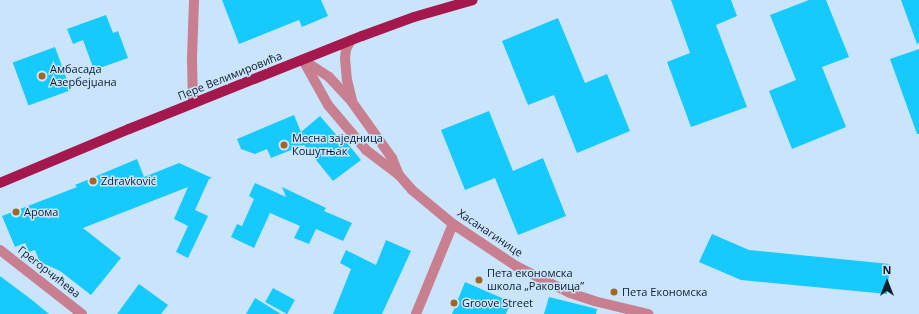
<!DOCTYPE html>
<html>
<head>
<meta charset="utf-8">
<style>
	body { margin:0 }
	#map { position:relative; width:919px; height:314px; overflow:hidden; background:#cae4fc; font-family:"Open Sans",sans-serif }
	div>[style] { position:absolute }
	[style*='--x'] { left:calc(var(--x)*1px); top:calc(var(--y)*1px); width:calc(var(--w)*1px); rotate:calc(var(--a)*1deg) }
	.building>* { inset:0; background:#17cafe; transform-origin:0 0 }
	.minor>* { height:10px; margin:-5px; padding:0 5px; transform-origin:5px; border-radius:5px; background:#c87f8f }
	.major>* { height:10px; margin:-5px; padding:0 5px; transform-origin:5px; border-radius:5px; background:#a4184e }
	.dots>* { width:11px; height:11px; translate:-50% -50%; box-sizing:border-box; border:2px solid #cae4fc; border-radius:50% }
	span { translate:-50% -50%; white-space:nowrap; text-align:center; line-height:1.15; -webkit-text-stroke:3px #cae4fc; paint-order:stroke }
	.poi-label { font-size:11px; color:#0c1e2c }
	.left { translate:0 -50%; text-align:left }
	.street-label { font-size:11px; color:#0c1e2c }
	.north { position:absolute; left:867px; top:262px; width:40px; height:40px; -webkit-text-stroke:3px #cae4fc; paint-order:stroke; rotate:0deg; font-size:11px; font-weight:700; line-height:16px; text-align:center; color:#0c1e2c }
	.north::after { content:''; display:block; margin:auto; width:14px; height:18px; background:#0c1e2c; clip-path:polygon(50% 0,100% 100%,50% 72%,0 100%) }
</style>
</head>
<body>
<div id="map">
	<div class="building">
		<div style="clip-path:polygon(222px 0,321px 0,328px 16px,302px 27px,299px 20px,239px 44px)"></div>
		<div style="clip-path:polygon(671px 0,731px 0,737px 16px,716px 25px,747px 107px,691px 127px,667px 62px,690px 53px)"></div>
		<div style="clip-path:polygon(809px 0,826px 0,849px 57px,822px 67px,846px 127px,792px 149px,769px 91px,796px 80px,770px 15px)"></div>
		<div style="clip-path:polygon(901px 0,919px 0,919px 43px,917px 44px)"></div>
		<div style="clip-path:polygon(106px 15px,113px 33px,118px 31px,128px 58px,94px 70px,83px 40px,73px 44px,67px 29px)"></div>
		<div style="clip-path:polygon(558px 18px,585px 83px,607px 74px,630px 131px,577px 153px,554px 95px,528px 105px,502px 41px)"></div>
		<div style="left:55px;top:47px;width:46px;height:45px;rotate:70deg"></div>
		<div style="clip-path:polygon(919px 49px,919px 134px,917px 134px,890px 59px)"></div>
		<div style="clip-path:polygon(489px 111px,513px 171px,543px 158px,566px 216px,518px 235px,495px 178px,465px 190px,441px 130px)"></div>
		<div style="clip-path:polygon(294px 115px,301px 132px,320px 116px,338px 137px,340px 134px,361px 160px,333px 181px,304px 145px,271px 158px,267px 149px,255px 154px,241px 149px,237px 139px)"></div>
		<div style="clip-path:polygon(137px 159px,144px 177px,179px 163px,212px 178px,209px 179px,195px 210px,208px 216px,188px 258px,176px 252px,188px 226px,174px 219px,188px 187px,83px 228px,121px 258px,91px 295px,60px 271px,47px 265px,42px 268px,35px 250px,29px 252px,25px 243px,15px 247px,2px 216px,77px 187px,75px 185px)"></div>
		<div style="clip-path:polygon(255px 183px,286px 197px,282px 187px,326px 208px,324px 211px,352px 223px,343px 241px,316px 229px,309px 244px,294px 238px,300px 226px,270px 213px,254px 248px,231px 237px,237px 224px,242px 226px,254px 199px,249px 196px)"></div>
		<div style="clip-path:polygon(712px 234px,749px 250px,890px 264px,887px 294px,741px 280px,699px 262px)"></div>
		<div style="clip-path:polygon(386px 240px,411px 251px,382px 314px,333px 314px,351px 269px,340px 263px,346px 250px,376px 265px)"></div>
		<div style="clip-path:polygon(0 276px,32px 300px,49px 314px,0 314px)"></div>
		<div style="clip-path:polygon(465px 282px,511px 302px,506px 314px,452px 314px)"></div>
		<div style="clip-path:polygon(139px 284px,168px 305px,161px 314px,117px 314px)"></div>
		<div style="left:273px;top:288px;width:25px;height:16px;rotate:29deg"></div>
		<div style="clip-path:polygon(549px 297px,597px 309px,596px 314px,544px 314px)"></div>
		<div style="clip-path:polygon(255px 298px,281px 314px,246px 314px)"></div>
	</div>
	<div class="minor">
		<div style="--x:351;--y:40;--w:10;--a:119"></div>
		<div style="--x:346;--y:49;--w:9;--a:96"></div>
		<div style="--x:345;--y:58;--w:22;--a:85"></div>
		<div style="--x:347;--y:80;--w:21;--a:76"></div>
		<div style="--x:303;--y:60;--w:51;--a:60.9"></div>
		<div style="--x:328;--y:105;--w:59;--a:49.8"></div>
		<div style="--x:366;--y:150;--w:41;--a:37.1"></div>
		<div style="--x:399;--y:175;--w:20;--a:49"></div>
		<div style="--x:412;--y:190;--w:53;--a:39.7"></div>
		<div style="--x:453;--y:224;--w:76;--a:33.7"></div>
		<div style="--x:516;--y:266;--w:60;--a:26.6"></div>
		<div style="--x:570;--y:293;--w:25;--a:18"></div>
		<div style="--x:594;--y:301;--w:56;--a:13.5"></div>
		<div style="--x:303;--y:60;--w:31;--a:33"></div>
		<div style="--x:329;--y:77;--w:34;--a:47"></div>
		<div style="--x:352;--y:102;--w:69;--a:54.5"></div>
		<div style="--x:392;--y:158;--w:18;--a:68"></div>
		<div style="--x:193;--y:103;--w:45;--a:-91.3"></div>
		<div style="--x:192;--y:58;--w:58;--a:-88"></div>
		<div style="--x:0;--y:250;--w:104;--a:38"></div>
		<div style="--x:416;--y:314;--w:97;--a:-67.7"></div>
	</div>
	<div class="major">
		<div style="--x:0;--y:183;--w:140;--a:-22.7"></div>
		<div style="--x:129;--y:129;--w:251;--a:-21.8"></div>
		<div style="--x:362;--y:36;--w:55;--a:-20.1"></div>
		<div style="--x:414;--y:17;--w:61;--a:-16.1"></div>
	</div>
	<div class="dots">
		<div style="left:42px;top:76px;background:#a16726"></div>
		<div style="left:284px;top:145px;background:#a16726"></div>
		<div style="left:93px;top:181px;background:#a16726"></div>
		<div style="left:16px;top:212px;background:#a16726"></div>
		<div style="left:479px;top:280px;background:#a16726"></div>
		<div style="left:614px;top:292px;background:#a16726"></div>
		<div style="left:454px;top:303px;background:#a16726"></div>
	</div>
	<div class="poi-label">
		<span class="left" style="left:50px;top:76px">Амбасада<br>Азербејџана</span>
		<span class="left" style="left:292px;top:145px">Месна заједница<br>Кошутњак</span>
		<span class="left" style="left:101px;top:181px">Zdravković</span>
		<span class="left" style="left:24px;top:212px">Арома</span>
		<span class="left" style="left:487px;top:280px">Пета економска<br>школа „Раковица”</span>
		<span class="left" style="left:622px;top:292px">Пета Економска</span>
		<span class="left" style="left:462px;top:303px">Groove Street</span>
	</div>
	<div class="street-label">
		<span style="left:230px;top:76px;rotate:-22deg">Пере Велимировића</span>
		<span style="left:490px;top:233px;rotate:34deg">Хасанагинице</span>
		<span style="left:49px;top:272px;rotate:38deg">Грегорчићева</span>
	</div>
	<div class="north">N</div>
</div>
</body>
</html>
